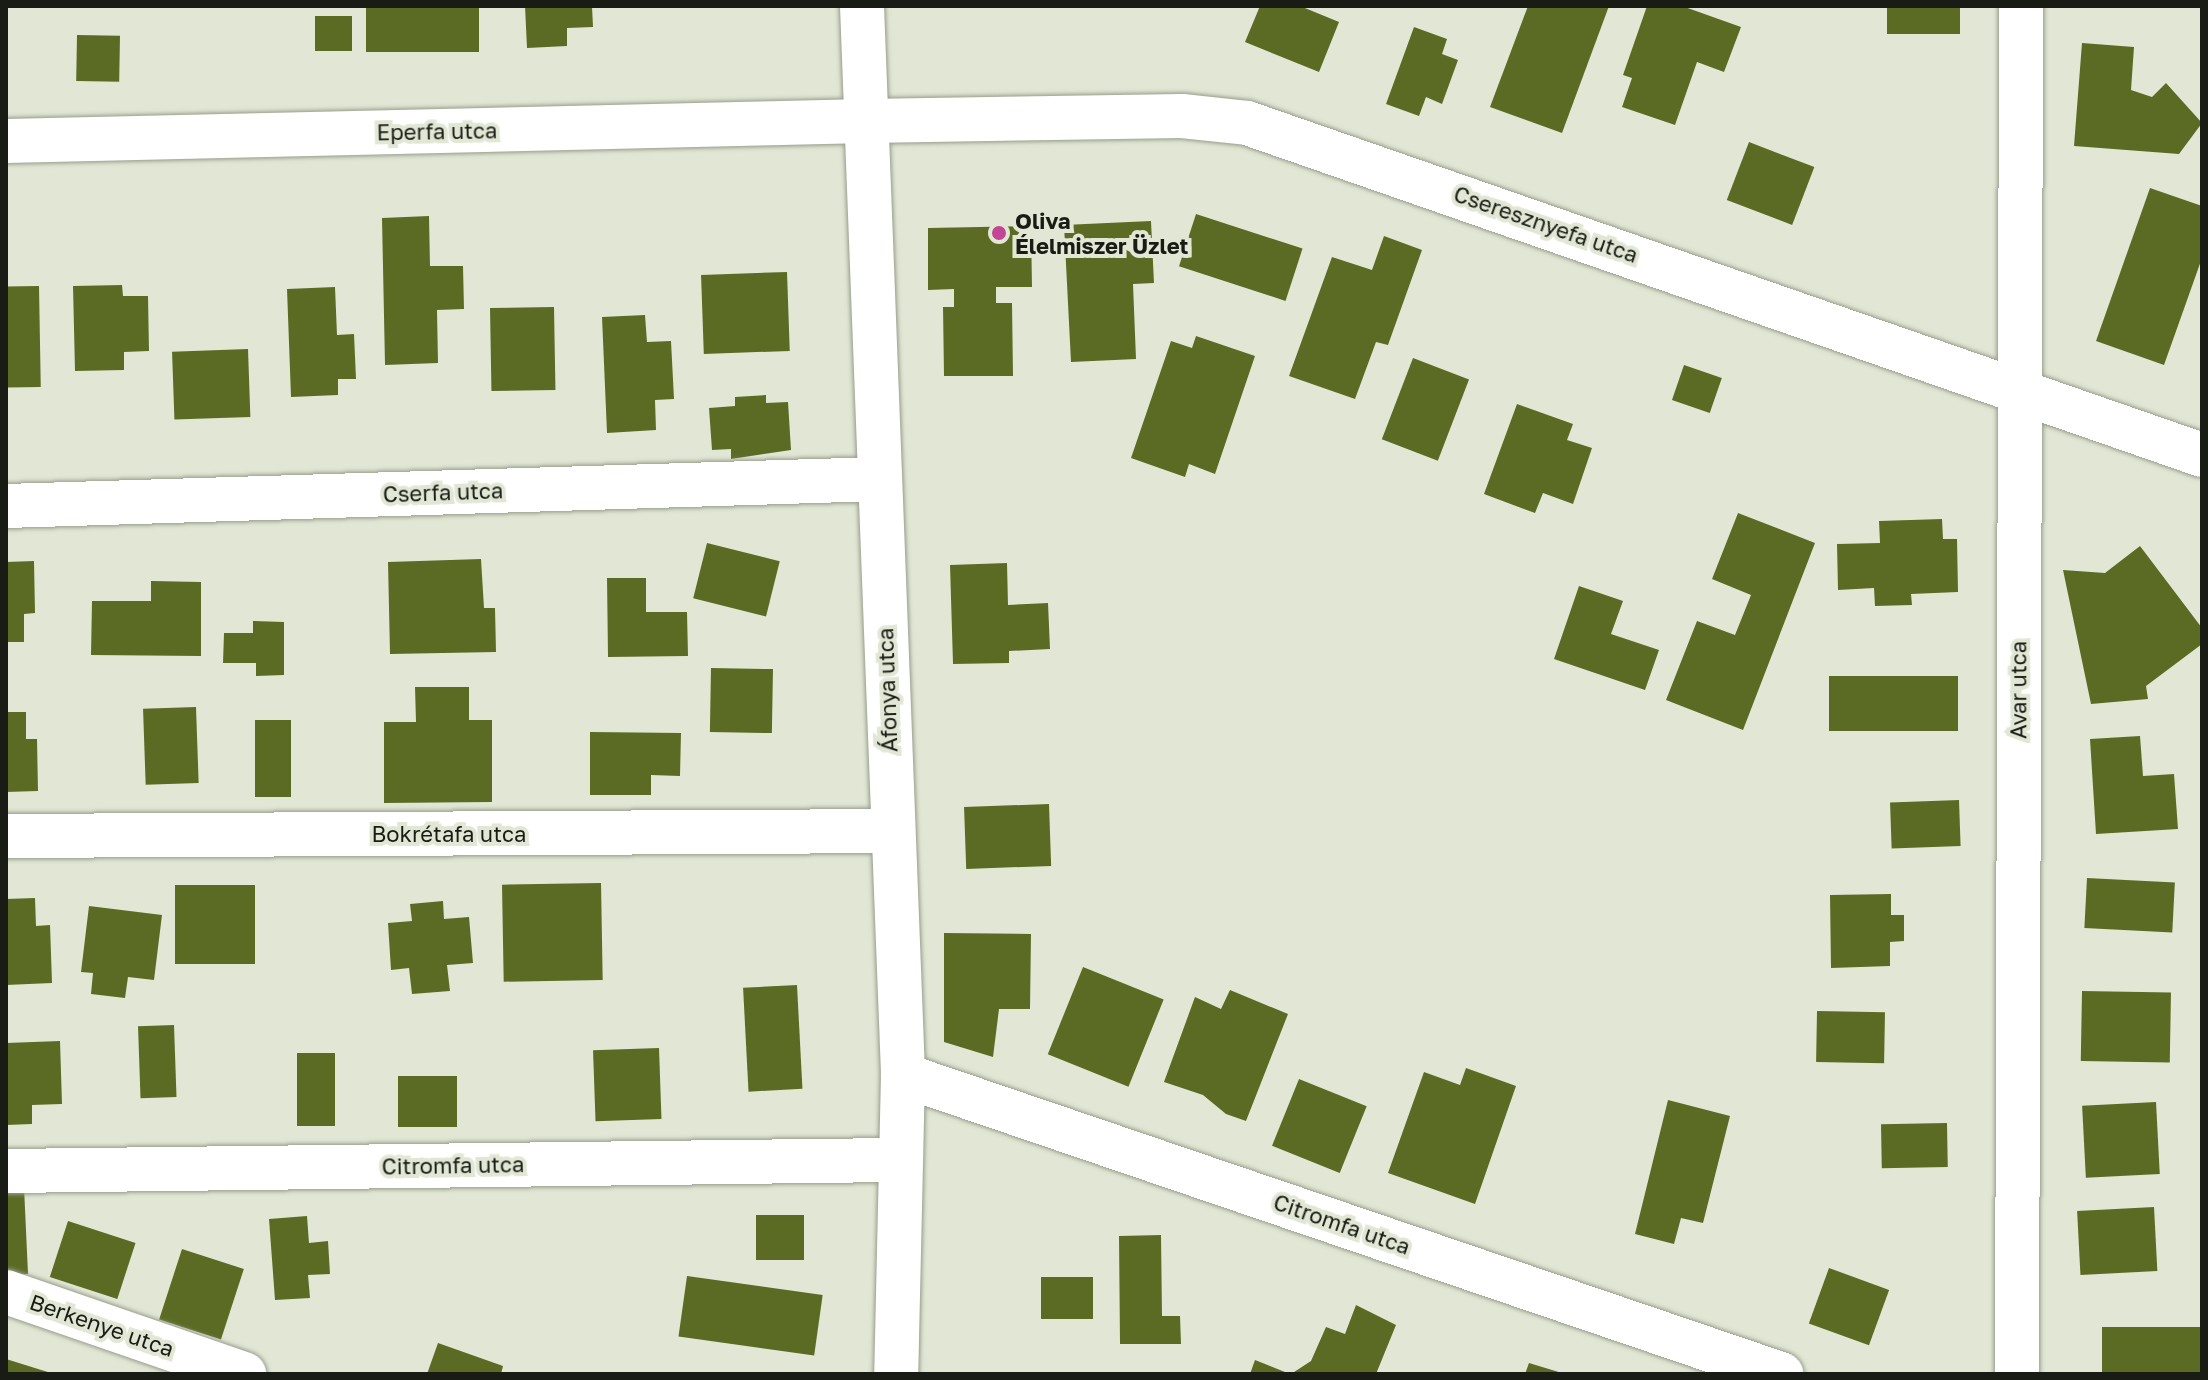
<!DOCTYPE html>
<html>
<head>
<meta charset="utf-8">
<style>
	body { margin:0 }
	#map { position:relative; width:2208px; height:1380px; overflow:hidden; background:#e2e7d5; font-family:"Golos Text",sans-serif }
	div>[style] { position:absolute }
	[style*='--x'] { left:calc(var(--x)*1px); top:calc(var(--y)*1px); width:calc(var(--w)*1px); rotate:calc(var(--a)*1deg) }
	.building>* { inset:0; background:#5b6b24; transform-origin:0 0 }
	.roads { filter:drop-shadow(0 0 2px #989d8c) drop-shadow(0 0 2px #989d8c) }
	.minor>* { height:44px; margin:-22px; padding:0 22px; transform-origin:22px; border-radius:22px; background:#fff }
	.dots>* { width:22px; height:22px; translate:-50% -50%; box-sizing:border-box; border:4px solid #e2e7d5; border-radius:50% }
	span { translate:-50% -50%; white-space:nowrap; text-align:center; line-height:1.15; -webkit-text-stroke:8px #e2e7d5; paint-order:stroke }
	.street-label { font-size:22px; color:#191b15 }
	.poi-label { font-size:22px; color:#191b15; font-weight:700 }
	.left { translate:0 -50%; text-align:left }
	.frame { position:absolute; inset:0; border:8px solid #191b15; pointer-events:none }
</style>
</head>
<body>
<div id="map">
	<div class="building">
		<div style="left:366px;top:6px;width:113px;height:46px"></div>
		<div style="clip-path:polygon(525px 6px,592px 6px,593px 27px,567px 28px,567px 46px,527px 48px)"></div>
		<div style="clip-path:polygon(1260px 6px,1300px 6px,1339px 22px,1319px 72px,1245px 42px)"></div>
		<div style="clip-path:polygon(1528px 6px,1609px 6px,1562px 133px,1490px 107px)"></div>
		<div style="clip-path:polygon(1647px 6px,1682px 6px,1741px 27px,1724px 72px,1697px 62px,1675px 125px,1622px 107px,1632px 78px,1623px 75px)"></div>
		<div style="left:1887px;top:6px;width:73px;height:28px"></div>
		<div style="left:315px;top:16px;width:37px;height:35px"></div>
		<div style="clip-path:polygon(1414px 27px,1447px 39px,1442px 54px,1458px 60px,1442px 104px,1426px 97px,1419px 116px,1386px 104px)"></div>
		<div style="left:77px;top:35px;width:43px;height:46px;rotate:1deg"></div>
		<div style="clip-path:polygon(2082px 43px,2134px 47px,2131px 90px,2152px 97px,2166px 83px,2202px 123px,2179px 154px,2074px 146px)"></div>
		<div style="left:1749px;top:142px;width:70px;height:62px;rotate:21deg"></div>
		<div style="clip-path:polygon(2150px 188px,2202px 206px,2202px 258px,2164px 365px,2096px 341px)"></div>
		<div style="left:1196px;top:214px;width:112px;height:55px;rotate:18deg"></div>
		<div style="clip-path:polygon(429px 216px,430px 266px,463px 266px,464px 309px,437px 310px,438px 363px,385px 365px,382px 218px)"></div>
		<div style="clip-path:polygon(1151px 221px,1154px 283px,1133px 284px,1136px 359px,1071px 362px,1064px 225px)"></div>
		<div style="clip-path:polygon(1031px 226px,1032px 287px,996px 287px,996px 303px,1012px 303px,1013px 376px,944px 376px,943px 307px,954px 307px,954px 289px,928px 290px,928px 228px)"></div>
		<div style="clip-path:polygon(1384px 236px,1422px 250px,1388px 345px,1376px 342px,1355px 399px,1289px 376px,1332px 257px,1372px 270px)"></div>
		<div style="left:787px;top:272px;width:79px;height:86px;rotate:88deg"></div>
		<div style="clip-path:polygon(122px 285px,123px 296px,148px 296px,149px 351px,124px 352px,124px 370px,75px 371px,73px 286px)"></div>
		<div style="left:39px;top:286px;width:101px;height:33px;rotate:89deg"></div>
		<div style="clip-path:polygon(335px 287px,337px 335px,354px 334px,356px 379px,338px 379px,338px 395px,291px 397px,287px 289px)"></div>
		<div style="left:554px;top:307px;width:83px;height:64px;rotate:89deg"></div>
		<div style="clip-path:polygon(645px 315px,647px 342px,671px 341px,674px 399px,655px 400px,656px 430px,607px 433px,602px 317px)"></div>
		<div style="clip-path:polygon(1196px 336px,1255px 356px,1215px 474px,1189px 464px,1185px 477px,1131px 458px,1171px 341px,1192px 348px)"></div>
		<div style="left:248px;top:349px;width:68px;height:76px;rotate:88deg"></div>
		<div style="left:1413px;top:358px;width:60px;height:87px;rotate:21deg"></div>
		<div style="left:1684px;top:365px;width:40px;height:37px;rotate:19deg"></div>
		<div style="clip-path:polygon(766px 395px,766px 403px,788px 402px,791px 450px,731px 459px,731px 449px,712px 450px,709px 408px,735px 406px,735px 397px)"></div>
		<div style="clip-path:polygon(1517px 404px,1573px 424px,1567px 440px,1592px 448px,1573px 504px,1543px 493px,1535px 513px,1484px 494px)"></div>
		<div style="clip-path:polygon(1738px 513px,1815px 543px,1743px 730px,1666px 700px,1697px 621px,1735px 635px,1751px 595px,1712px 579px)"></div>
		<div style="clip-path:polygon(1942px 519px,1943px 539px,1957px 539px,1958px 592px,1911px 594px,1912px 605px,1875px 606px,1874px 588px,1838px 590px,1837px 544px,1880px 543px,1879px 521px)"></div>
		<div style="left:707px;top:543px;width:75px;height:57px;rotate:14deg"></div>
		<div style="clip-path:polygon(2140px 546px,2202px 628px,2202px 644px,2146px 686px,2148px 699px,2091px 704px,2063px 570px,2105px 573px)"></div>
		<div style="clip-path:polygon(481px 559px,484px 608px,495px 608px,496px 652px,390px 654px,388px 562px)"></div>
		<div style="clip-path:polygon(34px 561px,35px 613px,24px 614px,24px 642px,6px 642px,6px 562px)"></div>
		<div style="clip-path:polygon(1007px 563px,1008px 605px,1048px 603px,1050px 649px,1009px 651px,1009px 663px,953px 664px,950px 565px)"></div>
		<div style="clip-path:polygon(607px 578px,646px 578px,646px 612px,687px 612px,688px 656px,608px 657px)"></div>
		<div style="clip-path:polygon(151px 581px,201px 582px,201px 656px,91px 655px,92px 601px,151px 601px)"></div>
		<div style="clip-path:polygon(1579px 586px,1623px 601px,1611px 634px,1659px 650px,1645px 690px,1554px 659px)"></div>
		<div style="clip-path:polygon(253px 621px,284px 622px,284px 675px,256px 676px,256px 663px,223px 663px,224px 633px,253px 633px)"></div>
		<div style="left:711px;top:668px;width:62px;height:64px;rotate:1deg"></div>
		<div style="left:1829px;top:676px;width:129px;height:55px"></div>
		<div style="clip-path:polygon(415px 687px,469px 687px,469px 720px,492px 720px,492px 802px,384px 803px,384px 722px,416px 722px)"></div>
		<div style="left:196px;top:707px;width:76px;height:53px;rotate:88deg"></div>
		<div style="clip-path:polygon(6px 712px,26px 712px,26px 739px,37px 739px,38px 791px,6px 792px)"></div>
		<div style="left:255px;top:720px;width:36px;height:77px"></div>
		<div style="clip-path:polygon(590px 732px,681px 733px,680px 776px,651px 775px,651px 795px,590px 795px)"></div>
		<div style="clip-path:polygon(2140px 736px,2143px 776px,2174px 774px,2178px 829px,2096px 834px,2090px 739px)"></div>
		<div style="left:1959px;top:800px;width:46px;height:69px;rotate:88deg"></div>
		<div style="left:1049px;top:804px;width:62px;height:85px;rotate:88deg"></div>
		<div style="left:2087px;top:878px;width:88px;height:50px;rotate:3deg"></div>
		<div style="left:601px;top:883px;width:97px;height:99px;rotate:89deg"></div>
		<div style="left:175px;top:885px;width:80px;height:79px"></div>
		<div style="clip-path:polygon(1891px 894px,1891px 915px,1904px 915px,1904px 941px,1890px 942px,1890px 966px,1831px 968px,1830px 895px)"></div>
		<div style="clip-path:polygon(35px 898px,36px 926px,50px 925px,52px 983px,6px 985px,6px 899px)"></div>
		<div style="clip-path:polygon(443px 901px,444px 919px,469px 917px,473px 963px,447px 965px,450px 991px,412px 994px,409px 968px,391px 970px,388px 923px,412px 921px,410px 904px)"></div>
		<div style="clip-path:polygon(89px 906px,162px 915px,154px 980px,128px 977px,125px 998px,91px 994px,93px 973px,81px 972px)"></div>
		<div style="clip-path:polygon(944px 933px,1031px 934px,1030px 1009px,999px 1009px,993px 1057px,944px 1042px)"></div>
		<div style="left:1083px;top:967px;width:87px;height:94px;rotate:22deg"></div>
		<div style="left:797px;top:985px;width:104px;height:54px;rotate:87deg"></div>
		<div style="clip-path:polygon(1230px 990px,1288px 1014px,1246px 1121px,1226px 1114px,1203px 1095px,1164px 1082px,1195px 997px,1221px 1009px)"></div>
		<div style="left:2082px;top:991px;width:89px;height:70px;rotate:1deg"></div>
		<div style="left:1817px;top:1011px;width:68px;height:51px;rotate:1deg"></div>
		<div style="left:174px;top:1025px;width:72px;height:36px;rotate:88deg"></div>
		<div style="clip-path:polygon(60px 1041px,62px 1104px,32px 1105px,32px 1124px,6px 1125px,6px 1043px)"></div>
		<div style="left:659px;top:1048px;width:71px;height:66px;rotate:88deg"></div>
		<div style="left:335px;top:1053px;width:73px;height:38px;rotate:90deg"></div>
		<div style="clip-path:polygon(1466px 1068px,1516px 1086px,1475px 1204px,1388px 1173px,1424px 1072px,1460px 1085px)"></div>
		<div style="left:398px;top:1076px;width:59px;height:51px"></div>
		<div style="left:1299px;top:1079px;width:73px;height:72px;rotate:22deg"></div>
		<div style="clip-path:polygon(1668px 1100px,1730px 1116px,1703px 1223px,1681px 1218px,1674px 1244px,1635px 1234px)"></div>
		<div style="left:2156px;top:1102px;width:72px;height:74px;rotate:87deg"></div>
		<div style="left:1947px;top:1123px;width:44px;height:66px;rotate:89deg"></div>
		<div style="clip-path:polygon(24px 1187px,28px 1274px,6px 1275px,6px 1188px)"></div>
		<div style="left:2154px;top:1207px;width:64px;height:77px;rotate:87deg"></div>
		<div style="left:756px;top:1215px;width:48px;height:45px"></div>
		<div style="clip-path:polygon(307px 1216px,309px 1243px,328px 1241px,330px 1274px,308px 1275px,310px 1298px,275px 1300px,269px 1219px)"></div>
		<div style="left:68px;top:1221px;width:71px;height:59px;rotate:18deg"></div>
		<div style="clip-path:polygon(1161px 1235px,1162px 1316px,1180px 1316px,1181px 1344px,1120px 1344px,1119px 1236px)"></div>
		<div style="left:182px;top:1249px;width:65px;height:74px;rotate:18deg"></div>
		<div style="left:1829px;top:1268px;width:64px;height:59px;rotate:20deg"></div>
		<div style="left:687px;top:1276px;width:137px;height:61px;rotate:8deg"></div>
		<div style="left:1041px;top:1277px;width:52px;height:42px"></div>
		<div style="clip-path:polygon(1356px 1305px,1396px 1325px,1376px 1374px,1291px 1374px,1311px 1361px,1326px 1327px,1345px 1334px)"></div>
		<div style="left:2102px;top:1327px;width:100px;height:47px"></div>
		<div style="clip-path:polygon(438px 1343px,503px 1366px,501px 1374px,427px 1374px)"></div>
		<div style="clip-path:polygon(6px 1359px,51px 1373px,50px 1374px,6px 1374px)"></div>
		<div style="clip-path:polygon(1255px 1360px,1290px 1374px,1250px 1374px)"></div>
		<div style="clip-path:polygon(1529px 1363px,1562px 1373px,1562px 1374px,1525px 1374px)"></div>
	</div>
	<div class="roads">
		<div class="minor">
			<div style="--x:862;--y:6;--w:1070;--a:87.8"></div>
			<div style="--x:903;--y:1075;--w:299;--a:91.3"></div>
			<div style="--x:6;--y:141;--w:861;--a:-1.33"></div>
			<div style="--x:867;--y:121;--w:315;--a:-0.9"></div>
			<div style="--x:1182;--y:116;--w:65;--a:6.1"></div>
			<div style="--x:1247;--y:123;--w:1011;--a:19.17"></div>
			<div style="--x:6;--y:506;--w:874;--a:-1.77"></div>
			<div style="--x:6;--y:836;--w:885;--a:-0.32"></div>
			<div style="--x:903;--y:1075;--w:928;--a:18.81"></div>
			<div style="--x:6;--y:1171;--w:893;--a:-0.71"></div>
			<div style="--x:6;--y:1292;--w:252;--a:19"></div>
			<div style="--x:2017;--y:1374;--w:1368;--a:-89.83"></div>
		</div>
	</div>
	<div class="dots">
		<div style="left:999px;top:233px;background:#c34696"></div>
	</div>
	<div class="street-label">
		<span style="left:437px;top:131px;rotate:-1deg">Eperfa utca</span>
		<span style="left:1546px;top:224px;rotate:19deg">Cseresznyefa utca</span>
		<span style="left:443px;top:492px;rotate:-2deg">Cserfa utca</span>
		<span style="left:887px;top:690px;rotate:-92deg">Áfonya utca</span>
		<span style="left:2018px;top:690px;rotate:-90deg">Avar utca</span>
		<span style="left:449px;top:834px">Bokrétafa utca</span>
		<span style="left:453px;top:1165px;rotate:-1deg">Citromfa utca</span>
		<span style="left:1342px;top:1224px;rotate:19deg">Citromfa utca</span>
		<span style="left:102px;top:1325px;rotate:19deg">Berkenye utca</span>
	</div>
	<div class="poi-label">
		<span class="left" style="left:1015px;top:233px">Oliva<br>Élelmiszer Üzlet</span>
	</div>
	<div class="frame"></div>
</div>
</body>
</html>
